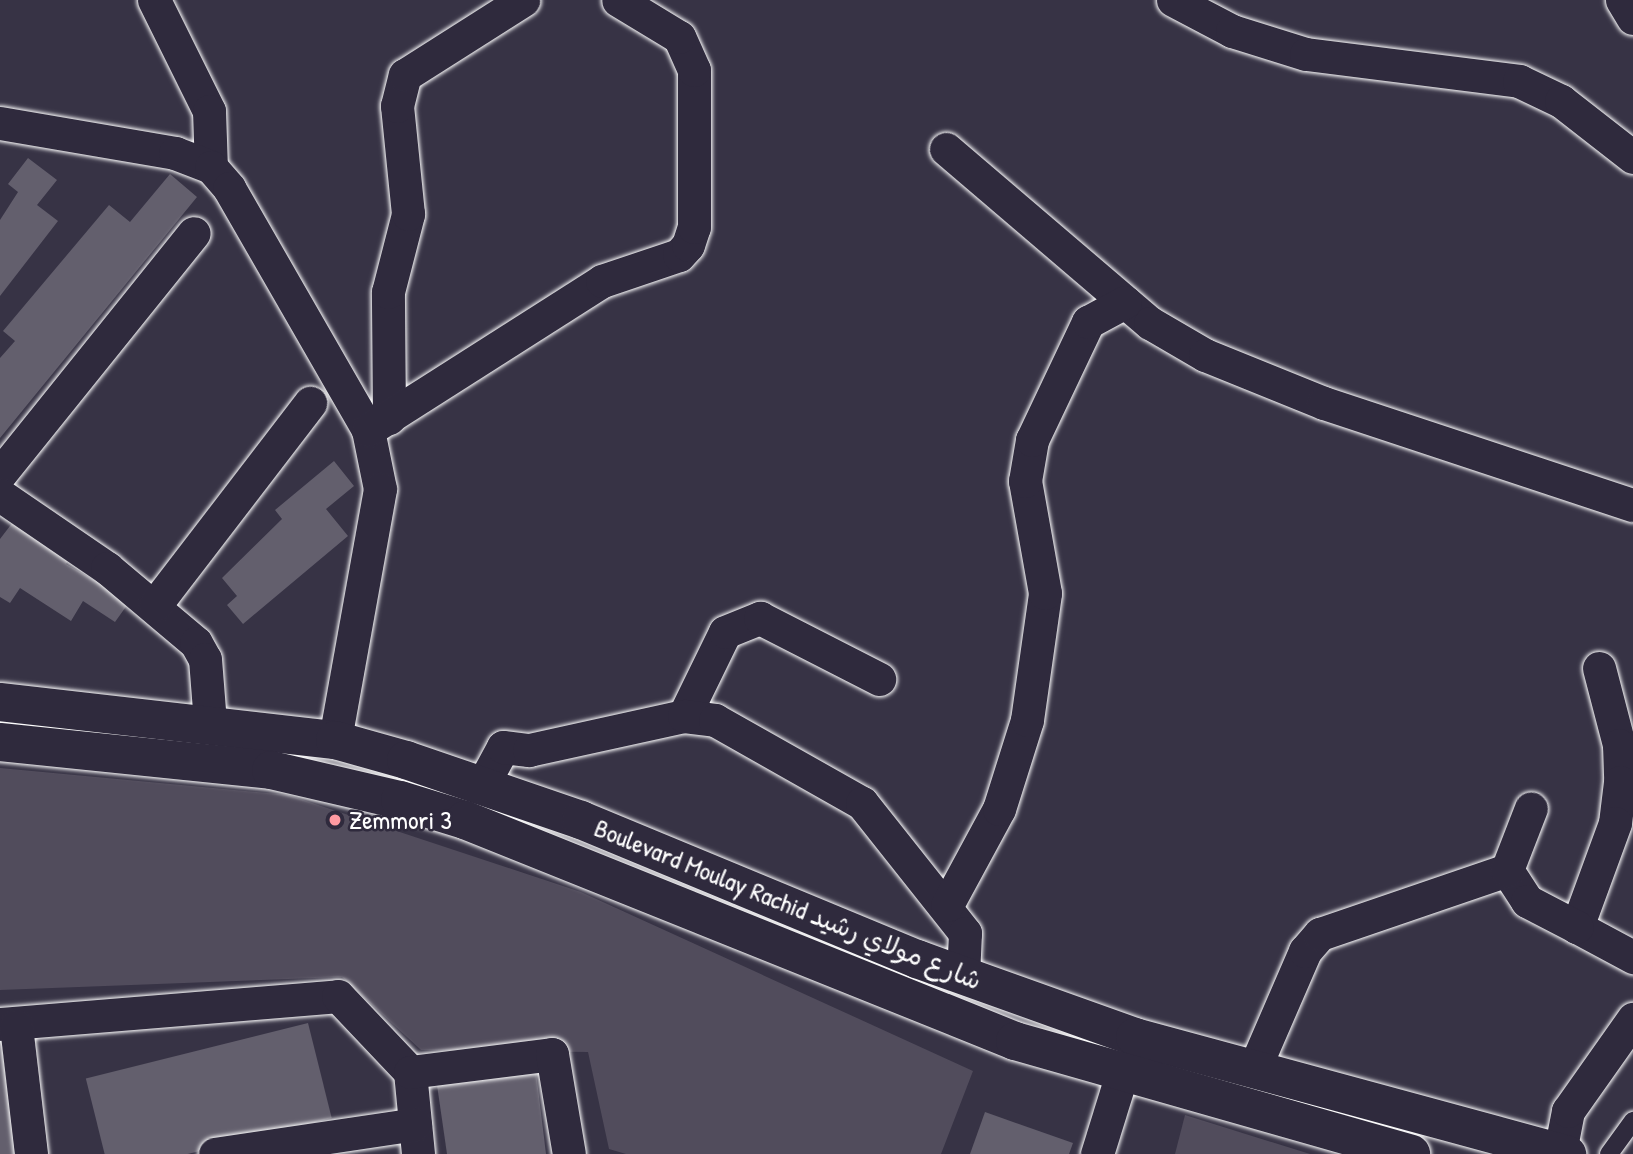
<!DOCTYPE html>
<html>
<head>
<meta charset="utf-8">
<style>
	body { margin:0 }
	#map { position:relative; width:1633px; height:1154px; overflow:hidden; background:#373345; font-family:"Patrick Hand","Playpen Sans Arabic",sans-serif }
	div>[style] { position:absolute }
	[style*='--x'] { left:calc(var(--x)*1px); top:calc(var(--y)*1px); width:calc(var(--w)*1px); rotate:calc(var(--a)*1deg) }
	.green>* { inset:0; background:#514c5c }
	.building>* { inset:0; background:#635f6d; transform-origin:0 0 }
	.roads { filter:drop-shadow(0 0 2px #fff) drop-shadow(0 0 2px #fff) }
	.lane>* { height:18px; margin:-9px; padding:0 9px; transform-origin:9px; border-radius:9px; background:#2f2a3d }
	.street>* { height:33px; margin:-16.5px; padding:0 16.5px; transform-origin:16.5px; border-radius:16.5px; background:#2f2a3d }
	.primary>* { height:38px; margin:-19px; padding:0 19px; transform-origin:19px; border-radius:19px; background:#2f2a3d }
	.dots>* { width:19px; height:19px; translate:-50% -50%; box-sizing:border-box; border:4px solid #2f2a3d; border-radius:50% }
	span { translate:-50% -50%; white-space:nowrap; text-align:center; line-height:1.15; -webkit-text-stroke:5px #2f2a3d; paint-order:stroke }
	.poi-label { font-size:26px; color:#fff }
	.left { translate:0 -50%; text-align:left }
	.street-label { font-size:26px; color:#fff }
</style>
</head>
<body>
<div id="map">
	<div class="green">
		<div style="clip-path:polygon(0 768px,288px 795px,581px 892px,973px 1071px,941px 1154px,626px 1154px,609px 1149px,588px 1052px,421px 1050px,342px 977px,0 990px)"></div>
		<div style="clip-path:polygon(1185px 1115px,1310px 1154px,1175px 1154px)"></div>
	</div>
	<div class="building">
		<div style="clip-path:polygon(28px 158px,57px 180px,37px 205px,58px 221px,0 296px,0 220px,18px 192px,8px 184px)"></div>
		<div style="clip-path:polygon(170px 174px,197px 197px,0 438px,0 358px,15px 341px,3px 331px,109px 205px,130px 222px)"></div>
		<div style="clip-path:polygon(334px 461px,354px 486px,326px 509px,348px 536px,243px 624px,227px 605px,237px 596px,222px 578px,282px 519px,275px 510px)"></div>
		<div style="clip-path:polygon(13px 522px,69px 559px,66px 564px,130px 601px,115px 622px,83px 601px,71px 621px,20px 588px,10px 603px,0 597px,0 539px)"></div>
		<div style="left:308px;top:1023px;width:98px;height:229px;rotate:76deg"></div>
		<div style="clip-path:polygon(0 1040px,5px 1040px,17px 1154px,0 1154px)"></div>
		<div style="clip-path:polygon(535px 1064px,546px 1154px,447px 1154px,436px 1078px)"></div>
		<div style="clip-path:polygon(985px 1112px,1073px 1143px,1069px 1154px,970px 1154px)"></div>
	</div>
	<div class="roads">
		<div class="lane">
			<div style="--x:1609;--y:1154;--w:41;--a:-54"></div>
		</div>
		<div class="street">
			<div style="--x:154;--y:0;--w:124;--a:63.6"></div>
			<div style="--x:209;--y:111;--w:56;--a:88"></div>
			<div style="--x:1173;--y:0;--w:67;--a:27.7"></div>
			<div style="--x:1232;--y:31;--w:77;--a:17.3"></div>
			<div style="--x:1306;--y:54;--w:215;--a:7.2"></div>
			<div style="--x:1519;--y:81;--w:47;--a:25.5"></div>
			<div style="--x:1561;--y:101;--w:91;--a:37.9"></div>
			<div style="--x:1622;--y:0;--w:21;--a:59"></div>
			<div style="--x:0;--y:123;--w:178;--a:9.7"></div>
			<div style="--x:175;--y:153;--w:39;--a:21"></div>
			<div style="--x:211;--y:167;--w:28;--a:49"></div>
			<div style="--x:229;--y:188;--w:279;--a:60.1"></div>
			<div style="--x:368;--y:430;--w:60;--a:78.5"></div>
			<div style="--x:380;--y:489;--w:255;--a:100.2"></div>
			<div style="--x:946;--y:149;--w:268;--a:40.5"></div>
			<div style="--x:1150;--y:323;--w:64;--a:30.2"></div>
			<div style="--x:1205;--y:355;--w:128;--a:22"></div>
			<div style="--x:1324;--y:403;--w:325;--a:18.3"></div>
			<div style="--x:389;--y:418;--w:126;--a:-90.5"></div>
			<div style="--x:388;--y:292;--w:81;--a:-75.6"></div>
			<div style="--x:408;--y:214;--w:109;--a:-95.8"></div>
			<div style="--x:397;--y:106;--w:32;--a:-76"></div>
			<div style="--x:405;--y:75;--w:140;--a:-32.4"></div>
			<div style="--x:368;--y:430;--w:277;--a:-32.5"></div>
			<div style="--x:602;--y:281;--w:81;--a:-18.7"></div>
			<div style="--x:679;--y:255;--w:13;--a:-48"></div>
			<div style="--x:688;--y:245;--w:19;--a:-72"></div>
			<div style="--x:694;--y:227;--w:157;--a:-90"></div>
			<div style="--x:694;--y:70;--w:36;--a:-114"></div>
			<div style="--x:679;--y:37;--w:71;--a:-148.8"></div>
			<div style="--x:0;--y:474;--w:309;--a:-51.2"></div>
			<div style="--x:0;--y:495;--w:130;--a:34.3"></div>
			<div style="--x:107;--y:568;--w:116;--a:40.1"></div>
			<div style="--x:196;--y:643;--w:18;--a:61"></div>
			<div style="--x:205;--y:659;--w:64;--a:85.5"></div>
			<div style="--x:155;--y:605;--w:255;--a:-52.5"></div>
			<div style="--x:1599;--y:668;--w:80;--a:75.4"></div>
			<div style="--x:1619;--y:745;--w:37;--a:88"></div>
			<div style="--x:1620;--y:782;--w:41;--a:97"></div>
			<div style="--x:1615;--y:823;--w:111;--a:110.1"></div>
			<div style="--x:1577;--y:927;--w:64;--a:28.2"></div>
			<div style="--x:684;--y:716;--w:93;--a:-64"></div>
			<div style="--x:725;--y:632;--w:38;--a:-22"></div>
			<div style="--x:760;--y:618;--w:134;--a:27.1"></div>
			<div style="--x:483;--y:784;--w:42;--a:-61.6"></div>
			<div style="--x:503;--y:747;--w:26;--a:7"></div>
			<div style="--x:529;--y:750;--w:159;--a:-12.4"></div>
			<div style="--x:684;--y:716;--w:31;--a:7"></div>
			<div style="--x:715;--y:720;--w:169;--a:29.5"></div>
			<div style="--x:862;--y:803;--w:166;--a:51.6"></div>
			<div style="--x:965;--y:933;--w:42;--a:92.7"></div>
			<div style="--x:1507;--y:870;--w:37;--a:57"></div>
			<div style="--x:1527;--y:901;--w:56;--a:27.5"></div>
			<div style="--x:947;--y:905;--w:109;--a:-61.6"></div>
			<div style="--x:999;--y:809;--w:93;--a:-72.5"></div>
			<div style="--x:1027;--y:720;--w:128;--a:-81.9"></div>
			<div style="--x:1045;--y:593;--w:114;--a:-100.1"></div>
			<div style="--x:1025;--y:481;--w:42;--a:-80.3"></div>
			<div style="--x:1032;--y:440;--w:131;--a:-64.6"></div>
			<div style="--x:1088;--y:322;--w:42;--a:-28.4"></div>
			<div style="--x:0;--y:1024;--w:339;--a:-4.7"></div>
			<div style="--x:338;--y:996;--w:105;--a:46.5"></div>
			<div style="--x:410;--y:1072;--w:82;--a:84.4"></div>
			<div style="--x:16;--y:1026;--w:129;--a:83.3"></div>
			<div style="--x:1254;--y:1069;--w:129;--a:-66.6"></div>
			<div style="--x:1305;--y:951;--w:23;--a:-49"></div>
			<div style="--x:1320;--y:934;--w:198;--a:-18.9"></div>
			<div style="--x:1507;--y:870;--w:66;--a:-68.8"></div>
			<div style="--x:410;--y:1072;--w:143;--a:-7.2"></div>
			<div style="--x:552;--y:1054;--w:101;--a:80.4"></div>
			<div style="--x:1560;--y:1152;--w:42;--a:-79"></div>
			<div style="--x:1568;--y:1111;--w:113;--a:-54.8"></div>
			<div style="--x:215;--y:1154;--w:202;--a:-8.5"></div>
			<div style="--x:1097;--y:1154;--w:85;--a:-72.8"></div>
		</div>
		<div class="primary">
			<div style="--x:0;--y:702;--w:337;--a:6.5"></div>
			<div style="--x:335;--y:740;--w:74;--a:15.7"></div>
			<div style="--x:406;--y:760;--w:185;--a:18.9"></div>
			<div style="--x:581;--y:820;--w:364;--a:22.5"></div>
			<div style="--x:917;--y:959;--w:232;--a:19.7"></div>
			<div style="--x:1135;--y:1037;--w:448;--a:15.2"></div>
			<div style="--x:0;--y:742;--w:272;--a:5.9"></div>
			<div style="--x:271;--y:770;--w:132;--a:13.1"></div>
			<div style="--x:400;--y:800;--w:68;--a:17.1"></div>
			<div style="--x:465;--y:820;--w:593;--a:21.89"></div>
			<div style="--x:1015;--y:1041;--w:412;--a:15.9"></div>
		</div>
	</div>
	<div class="dots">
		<div style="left:335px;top:820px;background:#ff9aa2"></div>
	</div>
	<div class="poi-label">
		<span class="left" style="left:349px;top:820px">Zemmori 3</span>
	</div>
	<div class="street-label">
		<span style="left:788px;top:904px;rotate:22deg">Boulevard Moulay Rachid شارع مولاي رشيد</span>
	</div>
</div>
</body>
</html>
